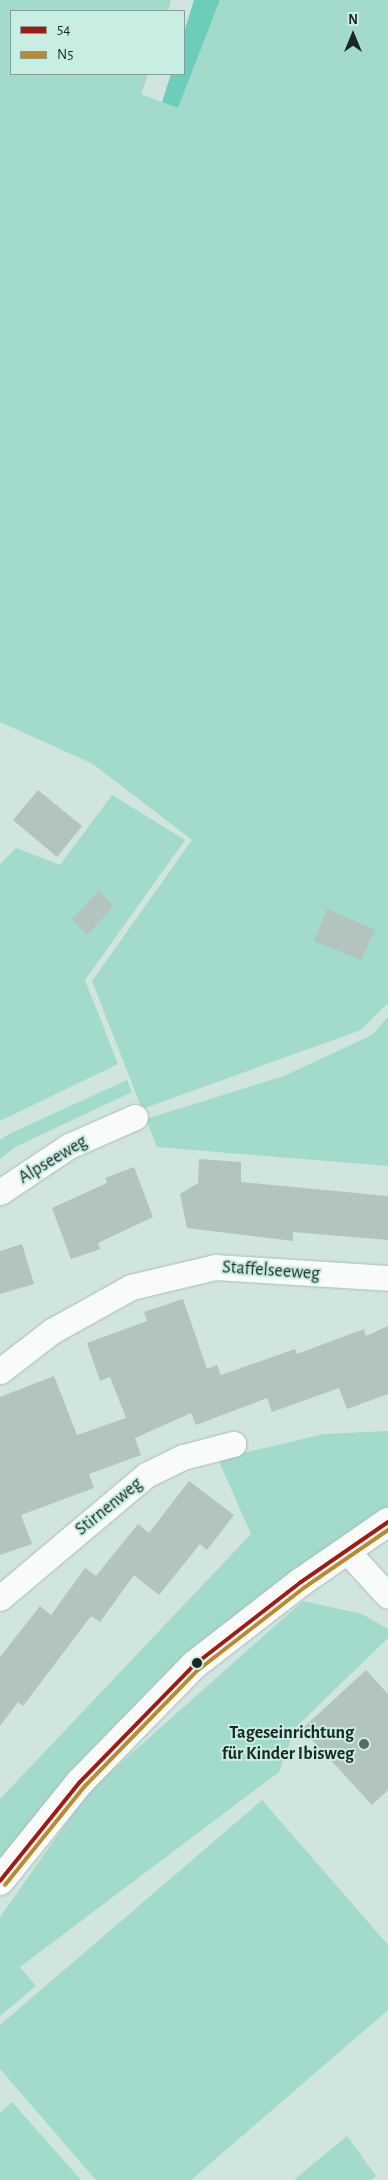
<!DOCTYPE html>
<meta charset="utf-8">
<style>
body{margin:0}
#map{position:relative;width:388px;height:2180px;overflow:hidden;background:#d0e5de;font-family:"Alegreya Sans",sans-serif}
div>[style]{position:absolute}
.green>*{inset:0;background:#a2dacb}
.forest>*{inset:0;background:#6ccdbb}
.building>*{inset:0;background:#b3c3bf}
.roads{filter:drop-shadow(0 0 1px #acbcb8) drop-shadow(0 0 1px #acbcb8)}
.street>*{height:25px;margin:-12.5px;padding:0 12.5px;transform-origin:12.5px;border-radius:12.5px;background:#f8fbfa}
.secondary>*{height:28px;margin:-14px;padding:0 14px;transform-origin:14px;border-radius:14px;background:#f8fbfa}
.bus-1>*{height:4px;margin:-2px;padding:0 2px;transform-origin:2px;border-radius:2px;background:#a6180e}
.bus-2>*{height:4px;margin:-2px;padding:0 2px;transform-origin:2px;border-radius:2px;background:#ba8b2c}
.dots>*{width:14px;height:14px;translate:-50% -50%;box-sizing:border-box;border:2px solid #c8ede2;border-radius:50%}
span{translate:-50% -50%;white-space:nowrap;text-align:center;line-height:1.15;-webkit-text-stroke:4px #c8ede2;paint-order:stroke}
.street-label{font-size:18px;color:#1a2824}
.poi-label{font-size:18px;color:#1a2824;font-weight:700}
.right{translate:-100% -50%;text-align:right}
.legend{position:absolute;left:10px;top:10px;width:175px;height:65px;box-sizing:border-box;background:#c8ede2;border:1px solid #829e96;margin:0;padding:6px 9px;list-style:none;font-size:15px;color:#1a2824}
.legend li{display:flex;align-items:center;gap:10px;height:25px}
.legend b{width:25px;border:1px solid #829e96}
.north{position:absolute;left:328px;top:10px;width:50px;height:50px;-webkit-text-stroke:4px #c8ede2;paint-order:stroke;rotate:0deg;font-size:14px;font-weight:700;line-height:20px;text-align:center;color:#1a2824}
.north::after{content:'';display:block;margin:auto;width:18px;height:22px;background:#1a2824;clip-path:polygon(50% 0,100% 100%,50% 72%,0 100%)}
</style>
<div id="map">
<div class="green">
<div style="clip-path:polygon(0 0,171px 0,168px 11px,11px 11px,11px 74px,148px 74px,141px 94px,178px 108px,220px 0,388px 0,388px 1003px,361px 1030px,142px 1109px,92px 981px,192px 840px,93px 764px,0 722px)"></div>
<div style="clip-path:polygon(112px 795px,185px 840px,85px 980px,118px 1064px,0 1121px,0 864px,16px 848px,60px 865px)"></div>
<div style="clip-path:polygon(388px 1017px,388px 1166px,157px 1147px,146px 1119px,284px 1076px,372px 1035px)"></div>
<div style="clip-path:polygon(127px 1080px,132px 1092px,15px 1147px,0 1159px,0 1140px,9px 1134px)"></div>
<div style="clip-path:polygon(388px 1431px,388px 1509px,363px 1523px,0 1863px,0 1799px,251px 1534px,218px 1459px,324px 1434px)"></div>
<div style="clip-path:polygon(303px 1601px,362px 1614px,388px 1629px,388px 1638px,295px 1728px,279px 1772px,20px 1967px,36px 1986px,0 2016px,0 1917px,88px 1792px)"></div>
<div style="clip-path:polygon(262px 1800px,388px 1945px,388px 2010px,191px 2180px,96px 2180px,0 2069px,0 2025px)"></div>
<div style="clip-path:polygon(12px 2102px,81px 2180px,0 2180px,0 2113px)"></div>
<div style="clip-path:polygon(347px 2136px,376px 2176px,371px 2180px,294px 2180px)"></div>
</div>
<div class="forest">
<div style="clip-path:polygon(194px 0,220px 0,178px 108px,162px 102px,171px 74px,184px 74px,184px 32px)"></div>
</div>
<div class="building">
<div style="clip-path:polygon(38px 790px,82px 826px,57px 857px,13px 820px)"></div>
<div style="clip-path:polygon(99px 891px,114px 906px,87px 935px,72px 919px)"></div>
<div style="clip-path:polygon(327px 909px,375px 930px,361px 960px,314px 941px)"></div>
<div style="clip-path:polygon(199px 1159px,241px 1162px,241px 1182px,388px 1196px,388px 1240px,293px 1232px,293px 1241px,187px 1228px,180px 1194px,198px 1183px)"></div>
<div style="clip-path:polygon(134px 1167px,153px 1217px,98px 1243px,100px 1249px,71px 1259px,52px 1208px,107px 1183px,105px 1178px)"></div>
<div style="clip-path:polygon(22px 1244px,34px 1284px,0 1294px,0 1251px)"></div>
<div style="clip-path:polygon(183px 1299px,207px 1369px,217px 1365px,221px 1375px,295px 1349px,297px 1354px,364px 1329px,366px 1336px,388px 1326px,388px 1394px,347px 1409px,339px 1388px,272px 1412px,267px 1398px,196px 1425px,191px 1413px,135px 1438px,141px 1455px,89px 1474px,94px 1488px,21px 1515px,32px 1544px,0 1555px,0 1397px,54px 1376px,77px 1435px,126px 1418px,110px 1377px,100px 1381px,87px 1343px,147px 1321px,144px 1312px)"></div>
<div style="clip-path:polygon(189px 1481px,234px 1515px,207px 1550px,200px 1544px,159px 1595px,134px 1575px,100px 1622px,91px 1616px,23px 1706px,18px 1702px,0 1726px,0 1657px,40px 1606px,51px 1615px,85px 1568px,96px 1576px,138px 1524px,149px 1533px)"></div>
<div style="clip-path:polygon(366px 1670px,388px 1694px,388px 1790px,372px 1805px,302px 1729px)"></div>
</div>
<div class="roads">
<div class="street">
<div style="left:0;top:1192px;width:83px;rotate:-33.7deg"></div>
<div style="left:69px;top:1146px;width:72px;rotate:-23.7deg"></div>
<div style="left:0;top:1371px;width:66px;rotate:-37.6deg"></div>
<div style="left:52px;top:1331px;width:90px;rotate:-29.1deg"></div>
<div style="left:131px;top:1287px;width:86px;rotate:-13.4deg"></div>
<div style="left:215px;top:1267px;width:173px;rotate:3.6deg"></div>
<div style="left:346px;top:1550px;width:62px;rotate:47.6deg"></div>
<div style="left:0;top:1598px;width:191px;rotate:-40.1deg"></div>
<div style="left:146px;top:1475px;width:41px;rotate:-25.9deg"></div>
<div style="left:183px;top:1457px;width:52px;rotate:-14.6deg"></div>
</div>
<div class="secondary">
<div style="left:0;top:1881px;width:127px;rotate:-51.1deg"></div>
<div style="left:80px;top:1782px;width:163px;rotate:-45.7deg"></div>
<div style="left:194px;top:1665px;width:135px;rotate:-37.8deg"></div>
<div style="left:301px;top:1582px;width:106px;rotate:-34.6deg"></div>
</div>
</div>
<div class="bus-1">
<div style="left:0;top:1881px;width:127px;rotate:-51.1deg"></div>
<div style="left:80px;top:1782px;width:163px;rotate:-45.7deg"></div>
<div style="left:194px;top:1665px;width:135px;rotate:-37.8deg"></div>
<div style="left:301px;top:1582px;width:106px;rotate:-34.6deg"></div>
</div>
<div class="bus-2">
<div style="left:5px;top:1885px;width:127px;rotate:-51.1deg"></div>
<div style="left:85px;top:1786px;width:162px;rotate:-45.8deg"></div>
<div style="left:198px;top:1670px;width:135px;rotate:-37.8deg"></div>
<div style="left:305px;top:1587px;width:101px;rotate:-34.5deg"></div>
</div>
<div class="dots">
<div style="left:197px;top:1663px;background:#1a2824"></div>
<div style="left:364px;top:1744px;background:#5a6a65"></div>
</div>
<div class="street-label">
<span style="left:53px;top:1160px;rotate:-31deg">Alpseeweg</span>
<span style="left:271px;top:1271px;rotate:4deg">Staffelseeweg</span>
<span style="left:109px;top:1507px;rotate:-39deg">Stirnenweg</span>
</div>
<div class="poi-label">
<span class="right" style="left:354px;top:1744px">Tageseinrichtung<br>für Kinder Ibisweg</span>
</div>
<ul class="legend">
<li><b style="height:6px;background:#a6180e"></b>54</li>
<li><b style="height:6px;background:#ba8b2c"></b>N5</li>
</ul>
<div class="north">N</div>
</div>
